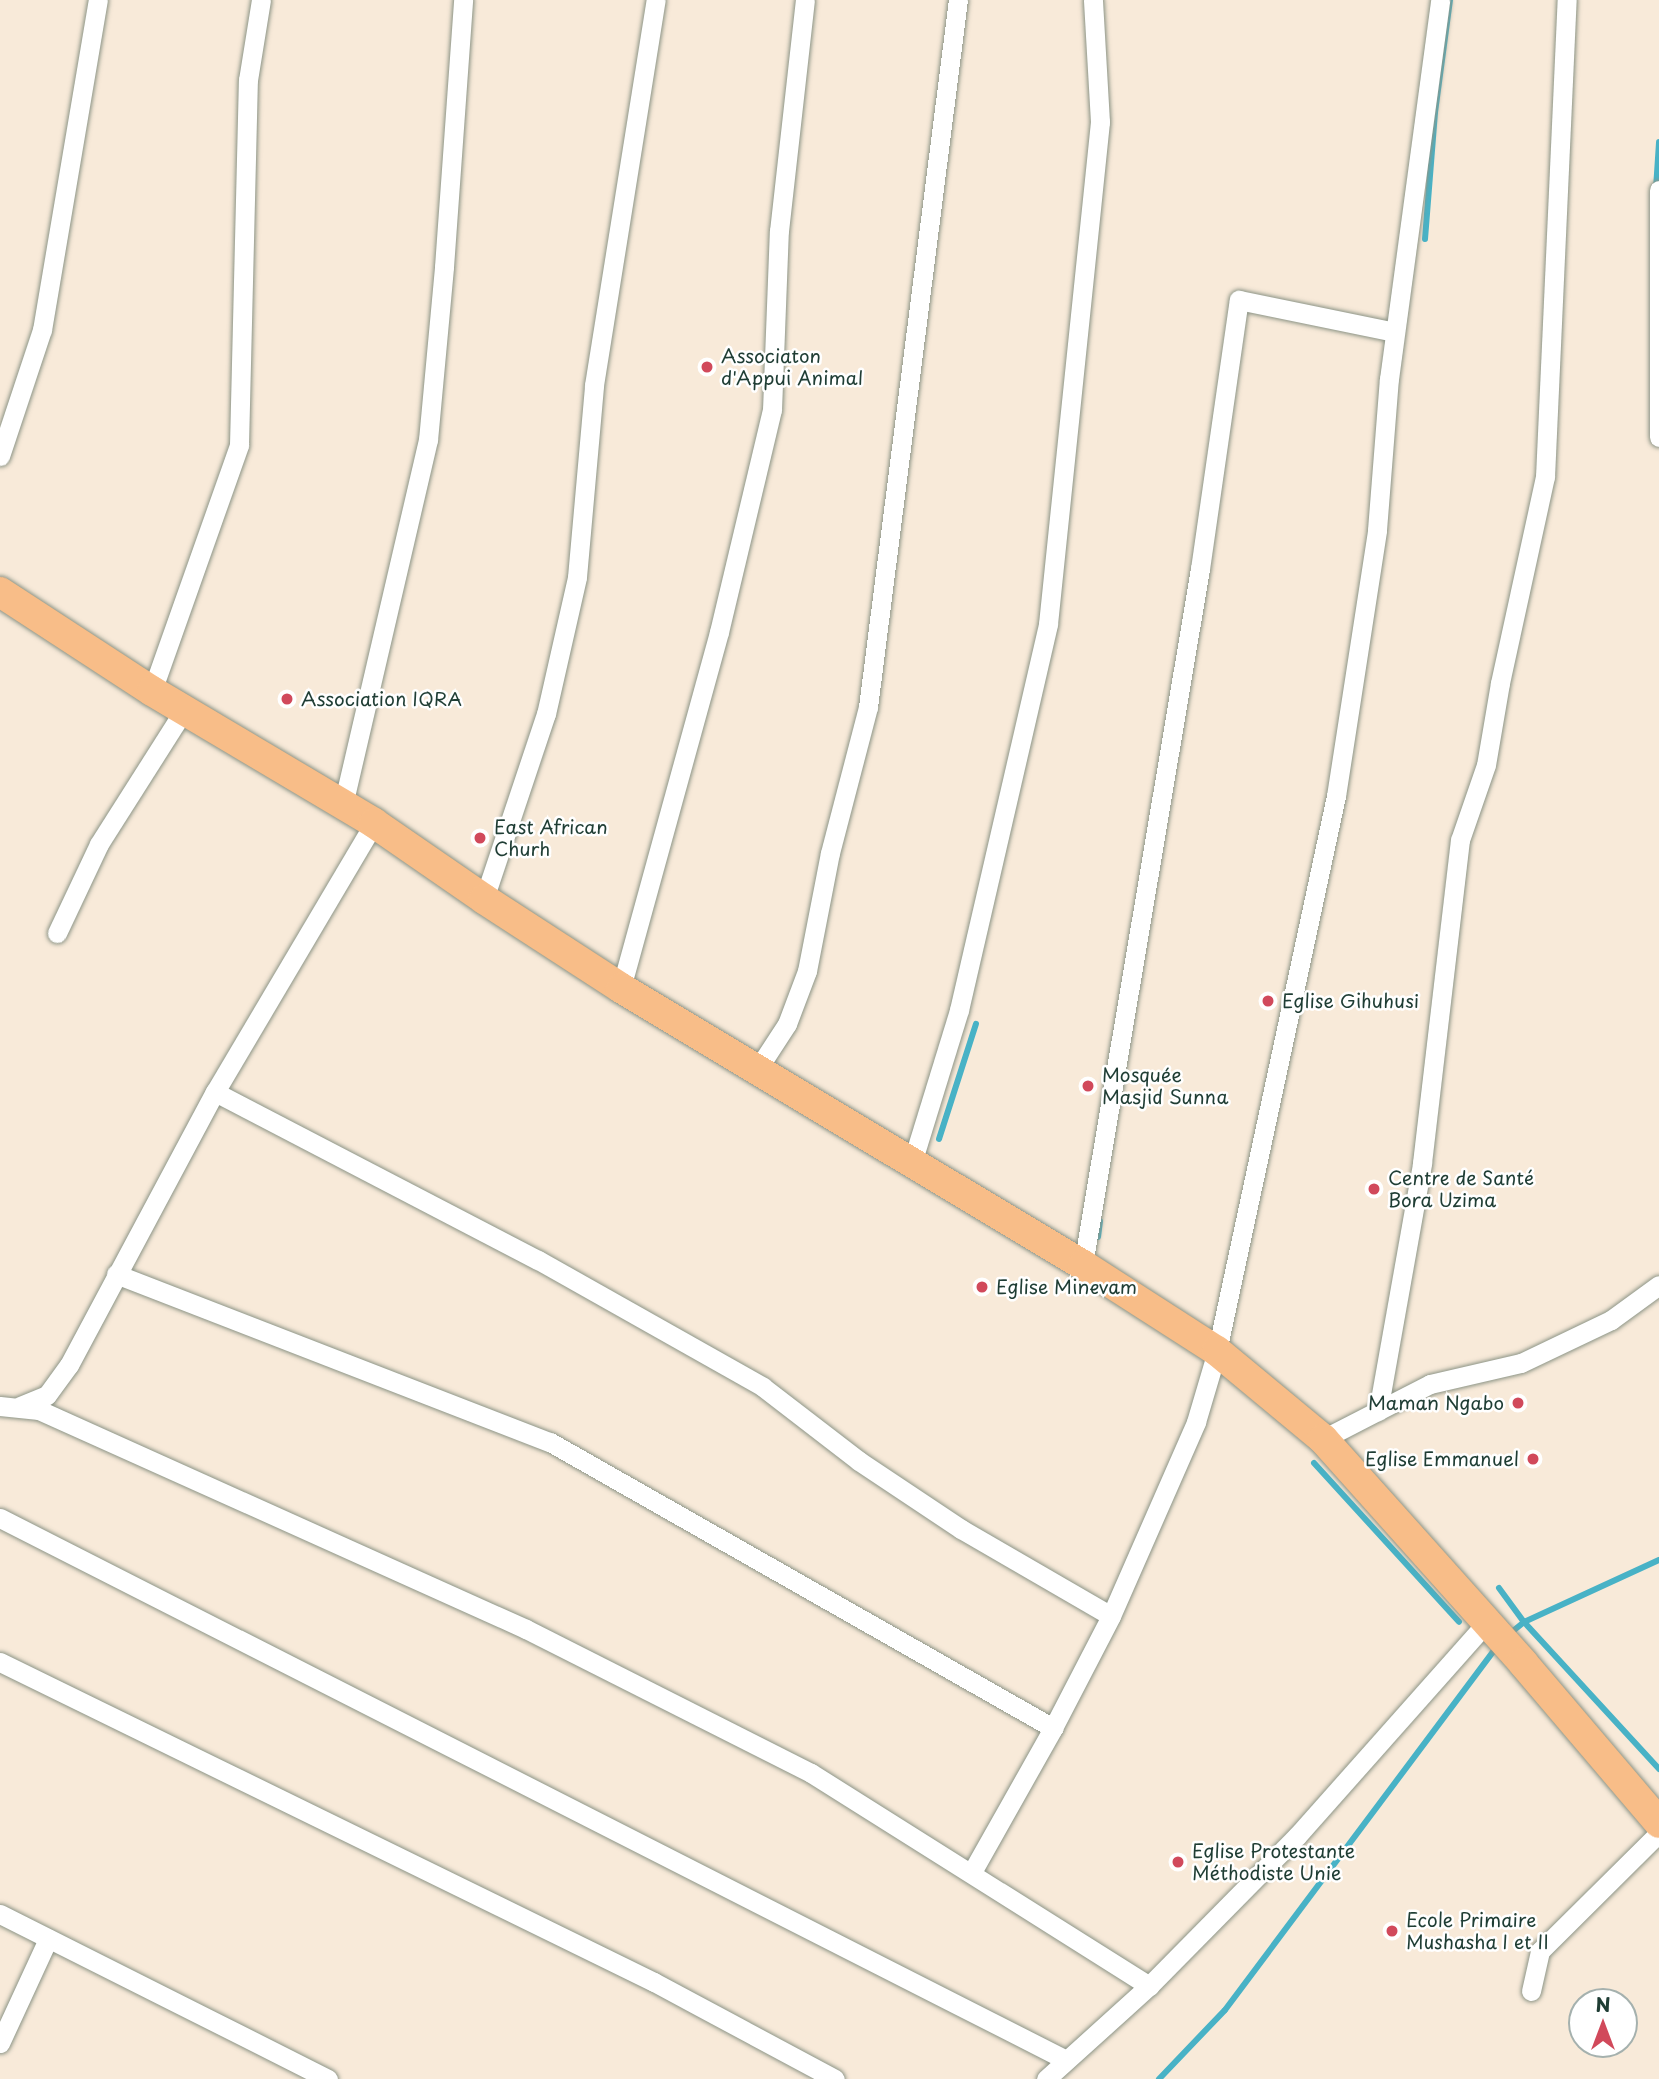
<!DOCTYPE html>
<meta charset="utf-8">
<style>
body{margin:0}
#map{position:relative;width:1659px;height:2079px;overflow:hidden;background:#f8ead9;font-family:"Playpen Sans",sans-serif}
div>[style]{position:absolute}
.stream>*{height:6px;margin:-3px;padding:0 3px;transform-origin:3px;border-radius:3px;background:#48b2c6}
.roads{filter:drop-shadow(0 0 2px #8c9486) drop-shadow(0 0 2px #8c9486)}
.minor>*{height:19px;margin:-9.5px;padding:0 9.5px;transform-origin:9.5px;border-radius:9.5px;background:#fff}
.primary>*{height:30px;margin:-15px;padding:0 15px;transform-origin:15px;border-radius:15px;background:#f8bd88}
.dots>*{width:19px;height:19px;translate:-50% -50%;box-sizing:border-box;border:4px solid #fff;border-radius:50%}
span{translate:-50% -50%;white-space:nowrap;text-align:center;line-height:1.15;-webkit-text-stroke:5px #fff;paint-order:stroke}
.poi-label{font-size:19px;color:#1f3d34}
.left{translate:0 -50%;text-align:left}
.right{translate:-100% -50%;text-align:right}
.north{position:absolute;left:1568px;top:1988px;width:70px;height:70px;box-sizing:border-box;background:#fff;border:2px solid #a5b1ae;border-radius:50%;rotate:0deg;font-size:19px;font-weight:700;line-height:28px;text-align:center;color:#1f3d34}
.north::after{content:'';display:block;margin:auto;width:24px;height:32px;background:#d1495b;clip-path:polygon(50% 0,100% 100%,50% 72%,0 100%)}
</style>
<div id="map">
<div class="stream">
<div style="left:1656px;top:189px;width:47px;rotate:-86.3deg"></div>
<div style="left:1425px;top:239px;width:127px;rotate:-85.5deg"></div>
<div style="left:1435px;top:112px;width:113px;rotate:-82.4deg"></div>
<div style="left:939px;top:1139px;width:121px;rotate:-72.2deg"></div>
<div style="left:1098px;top:1237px;width:16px;rotate:-83deg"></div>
<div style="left:1314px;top:1463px;width:215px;rotate:47.6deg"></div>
<div style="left:1499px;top:1588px;width:42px;rotate:53.7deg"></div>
<div style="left:1524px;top:1622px;width:200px;rotate:47.4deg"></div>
<div style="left:1508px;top:1635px;width:21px;rotate:-39deg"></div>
<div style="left:1524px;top:1622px;width:149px;rotate:-24.7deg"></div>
<div style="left:1159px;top:2079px;width:95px;rotate:-46.3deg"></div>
<div style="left:1225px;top:2010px;width:456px;rotate:-53.2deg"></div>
</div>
<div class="roads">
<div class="minor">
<div style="left:1659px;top:190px;width:247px;rotate:90deg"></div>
<div style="left:0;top:456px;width:133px;rotate:-71.6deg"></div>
<div style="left:42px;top:330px;width:335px;rotate:-80.4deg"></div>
<div style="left:152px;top:691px;width:261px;rotate:-70.5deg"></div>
<div style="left:239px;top:445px;width:365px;rotate:-88.6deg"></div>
<div style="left:248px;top:80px;width:81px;rotate:-80.8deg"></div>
<div style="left:343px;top:805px;width:375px;rotate:-76.9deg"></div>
<div style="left:428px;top:440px;width:174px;rotate:-84.7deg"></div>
<div style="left:444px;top:267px;width:268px;rotate:-85.9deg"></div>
<div style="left:484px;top:899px;width:195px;rotate:-71.5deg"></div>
<div style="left:546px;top:714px;width:140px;rotate:-77.2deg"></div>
<div style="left:577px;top:577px;width:193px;rotate:-84.9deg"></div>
<div style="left:594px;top:385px;width:390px;rotate:-80.9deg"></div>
<div style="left:57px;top:933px;width:98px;rotate:-64.7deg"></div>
<div style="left:99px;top:844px;width:159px;rotate:-57.6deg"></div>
<div style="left:621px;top:988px;width:369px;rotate:-74.6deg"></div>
<div style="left:719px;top:632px;width:228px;rotate:-76.6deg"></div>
<div style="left:772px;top:410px;width:179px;rotate:-87.8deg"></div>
<div style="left:779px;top:231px;width:232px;rotate:-83.6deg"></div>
<div style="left:757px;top:1070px;width:55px;rotate:-56.9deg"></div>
<div style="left:787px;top:1024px;width:57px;rotate:-69.3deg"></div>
<div style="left:807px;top:971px;width:120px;rotate:-79deg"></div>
<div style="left:830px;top:853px;width:151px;rotate:-75.4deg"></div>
<div style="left:868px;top:707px;width:713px;rotate:-82.75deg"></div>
<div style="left:215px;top:1092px;width:364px;rotate:27.5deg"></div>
<div style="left:538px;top:1260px;width:258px;rotate:29.4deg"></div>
<div style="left:763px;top:1387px;width:121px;rotate:37.6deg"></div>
<div style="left:859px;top:1461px;width:123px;rotate:33.7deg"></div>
<div style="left:961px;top:1529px;width:173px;rotate:30.1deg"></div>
<div style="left:912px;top:1163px;width:160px;rotate:-72.9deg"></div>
<div style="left:959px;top:1010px;width:396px;rotate:-77deg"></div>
<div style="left:1048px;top:624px;width:505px;rotate:-84.09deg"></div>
<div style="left:1100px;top:122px;width:122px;rotate:-93.3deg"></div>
<div style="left:1083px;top:1265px;width:706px;rotate:-80.46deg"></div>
<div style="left:1200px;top:569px;width:272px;rotate:-81.8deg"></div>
<div style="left:1239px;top:300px;width:159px;rotate:11.6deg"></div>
<div style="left:116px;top:1274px;width:465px;rotate:21.2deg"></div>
<div style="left:550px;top:1442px;width:579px;rotate:29.62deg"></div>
<div style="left:0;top:1406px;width:39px;rotate:6deg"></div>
<div style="left:39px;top:1410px;width:534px;rotate:24.21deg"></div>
<div style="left:526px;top:1629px;width:319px;rotate:26.8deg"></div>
<div style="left:811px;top:1773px;width:400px;rotate:32.2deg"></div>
<div style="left:20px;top:1406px;width:29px;rotate:-22deg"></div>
<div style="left:47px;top:1395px;width:37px;rotate:-54deg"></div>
<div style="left:69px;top:1365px;width:310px;rotate:-61.9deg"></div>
<div style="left:215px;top:1092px;width:312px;rotate:-59.4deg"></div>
<div style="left:1378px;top:1411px;width:252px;rotate:-79.9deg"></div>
<div style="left:1422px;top:1163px;width:325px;rotate:-83.3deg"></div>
<div style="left:1460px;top:840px;width:79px;rotate:-70.9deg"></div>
<div style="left:1486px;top:765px;width:83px;rotate:-80.3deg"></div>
<div style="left:1500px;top:683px;width:211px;rotate:-77.7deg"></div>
<div style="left:1545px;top:477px;width:478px;rotate:-87.4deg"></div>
<div style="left:1323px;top:1439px;width:120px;rotate:-27.2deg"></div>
<div style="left:1430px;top:1384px;width:93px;rotate:-13deg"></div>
<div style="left:1521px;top:1363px;width:100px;rotate:-25.5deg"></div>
<div style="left:1611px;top:1320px;width:59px;rotate:-36.1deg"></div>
<div style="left:0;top:1518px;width:1196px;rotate:26.95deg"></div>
<div style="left:0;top:1662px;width:728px;rotate:26.07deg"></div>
<div style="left:654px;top:1982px;width:205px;rotate:28.2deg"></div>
<div style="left:972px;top:1872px;width:165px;rotate:-60.6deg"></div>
<div style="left:1053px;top:1728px;width:126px;rotate:-62.6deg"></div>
<div style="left:1111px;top:1616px;width:212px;rotate:-66.3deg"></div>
<div style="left:1196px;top:1422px;width:74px;rotate:-73.5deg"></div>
<div style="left:1217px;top:1351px;width:568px;rotate:-77.9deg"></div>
<div style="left:1336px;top:796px;width:269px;rotate:-81.2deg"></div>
<div style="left:1377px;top:530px;width:151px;rotate:-85.5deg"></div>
<div style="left:1389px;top:379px;width:382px;rotate:-82.3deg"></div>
<div style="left:0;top:1914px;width:367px;rotate:26.7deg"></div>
<div style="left:1531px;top:1991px;width:41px;rotate:-77.3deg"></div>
<div style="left:1540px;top:1951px;width:168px;rotate:-44.8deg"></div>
<div style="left:0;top:2043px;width:115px;rotate:-65.2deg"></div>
<div style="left:1046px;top:2079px;width:139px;rotate:-42.1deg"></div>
<div style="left:1149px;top:1986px;width:211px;rotate:-45.4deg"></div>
<div style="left:1297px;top:1836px;width:285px;rotate:-48.4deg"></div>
</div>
<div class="primary">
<div style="left:0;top:592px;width:181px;rotate:33.1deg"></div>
<div style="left:152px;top:691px;width:258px;rotate:30.7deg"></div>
<div style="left:374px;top:823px;width:134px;rotate:34.6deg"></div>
<div style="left:484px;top:899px;width:163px;rotate:33deg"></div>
<div style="left:621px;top:988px;width:539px;rotate:30.95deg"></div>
<div style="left:1083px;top:1265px;width:159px;rotate:32.7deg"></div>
<div style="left:1217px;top:1351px;width:138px;rotate:39.7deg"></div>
<div style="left:1323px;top:1439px;width:300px;rotate:48.2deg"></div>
<div style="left:1523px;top:1663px;width:210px;rotate:49.6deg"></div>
</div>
</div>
<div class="dots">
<div style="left:707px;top:367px;background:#d1495b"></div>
<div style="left:287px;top:699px;background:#d1495b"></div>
<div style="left:480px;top:838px;background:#d1495b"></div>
<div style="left:1268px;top:1001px;background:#d1495b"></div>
<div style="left:1088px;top:1086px;background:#d1495b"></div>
<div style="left:1374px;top:1189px;background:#d1495b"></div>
<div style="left:982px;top:1287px;background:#d1495b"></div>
<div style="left:1518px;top:1403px;background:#d1495b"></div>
<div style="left:1533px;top:1459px;background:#d1495b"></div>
<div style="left:1178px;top:1862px;background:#d1495b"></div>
<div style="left:1392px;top:1931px;background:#d1495b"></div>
</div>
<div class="poi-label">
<span class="left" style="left:721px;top:367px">Associaton<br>d'Appui Animal</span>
<span class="left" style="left:301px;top:699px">Association IQRA</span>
<span class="left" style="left:494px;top:838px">East African<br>Churh</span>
<span class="left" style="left:1282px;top:1001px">Eglise Gihuhusi</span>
<span class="left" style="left:1102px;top:1086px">Mosquée<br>Masjid Sunna</span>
<span class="left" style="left:1388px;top:1189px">Centre de Santé<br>Bora Uzima</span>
<span class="left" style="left:996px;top:1287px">Eglise Minevam</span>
<span class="right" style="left:1504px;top:1403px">Maman Ngabo</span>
<span class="right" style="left:1519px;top:1459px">Eglise Emmanuel</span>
<span class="left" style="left:1192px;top:1862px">Eglise Protestante<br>Méthodiste Unie</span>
<span class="left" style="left:1406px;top:1931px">Ecole Primaire<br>Mushasha I et II</span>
</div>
<div class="north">N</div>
</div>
